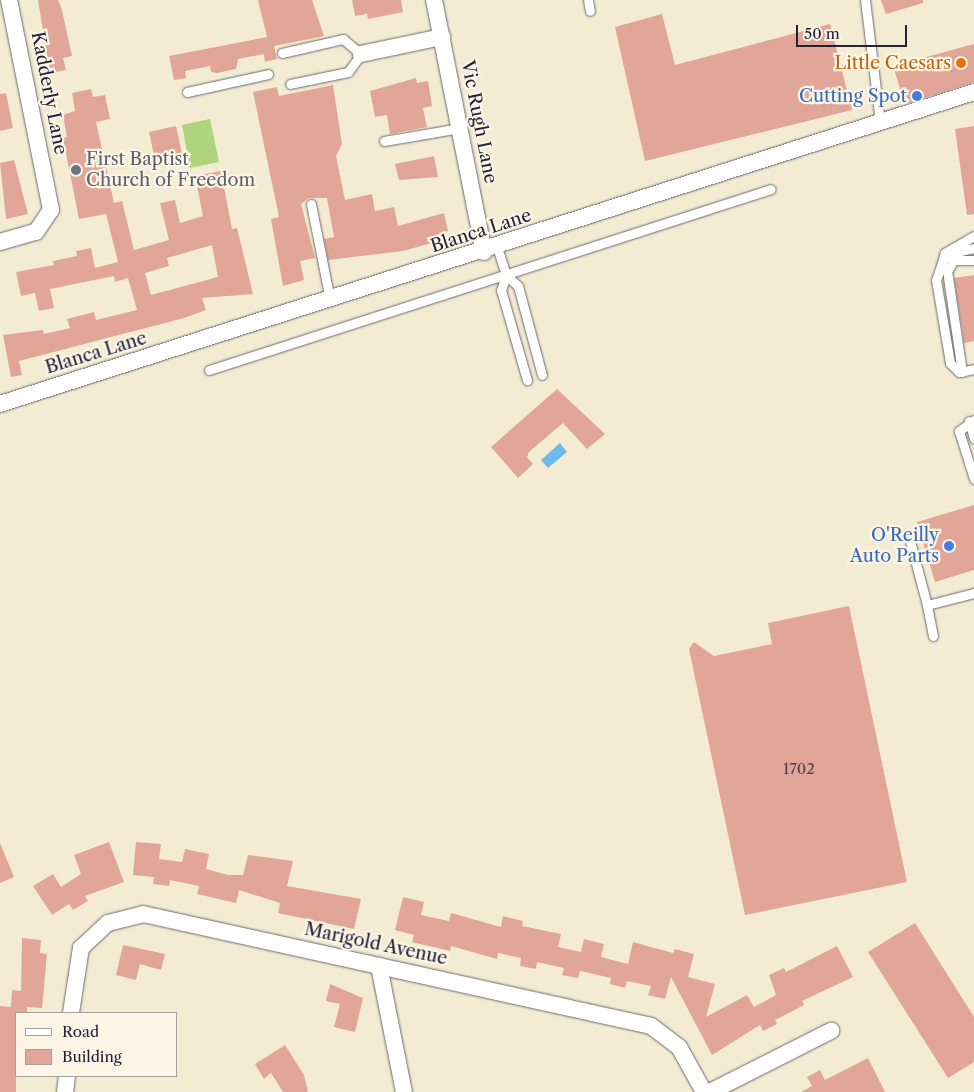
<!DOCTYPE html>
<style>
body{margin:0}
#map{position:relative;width:974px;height:1092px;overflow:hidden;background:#f3ecd2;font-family:"Libre Caslon Text",serif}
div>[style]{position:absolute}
.green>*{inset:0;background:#afd47e}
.water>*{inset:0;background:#6fbae8}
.building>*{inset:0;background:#e1a698}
.roads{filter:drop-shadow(0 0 1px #6b6970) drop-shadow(0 0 1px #6b6970)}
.service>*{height:9px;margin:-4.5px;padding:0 4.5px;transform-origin:4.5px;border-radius:4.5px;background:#fff}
.minor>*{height:16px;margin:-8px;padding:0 8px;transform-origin:8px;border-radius:8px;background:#fff}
.dots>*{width:14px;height:14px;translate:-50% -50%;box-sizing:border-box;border:2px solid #fcf5e5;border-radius:50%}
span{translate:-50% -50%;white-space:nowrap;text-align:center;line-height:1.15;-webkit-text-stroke:4.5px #fcf5e5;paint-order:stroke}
.number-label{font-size:15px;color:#524352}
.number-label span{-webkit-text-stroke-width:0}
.food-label{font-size:18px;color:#c56008}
.right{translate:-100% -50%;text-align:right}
.street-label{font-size:18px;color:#22223b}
.shop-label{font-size:18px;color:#366cbe}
.worship-label{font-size:18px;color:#5b616d}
.left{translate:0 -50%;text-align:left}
.legend{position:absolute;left:15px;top:1012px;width:162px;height:65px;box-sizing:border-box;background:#fcf5e5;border:1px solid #a5a1a1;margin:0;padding:6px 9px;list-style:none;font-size:15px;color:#22223b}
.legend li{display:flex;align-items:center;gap:10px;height:25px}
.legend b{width:25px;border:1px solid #a5a1a1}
.scale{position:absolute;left:796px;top:25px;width:111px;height:22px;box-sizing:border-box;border:2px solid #22223b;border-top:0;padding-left:6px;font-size:15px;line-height:18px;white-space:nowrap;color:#22223b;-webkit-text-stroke:4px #fcf5e5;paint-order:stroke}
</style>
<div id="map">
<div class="green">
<div style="clip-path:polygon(210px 119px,219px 162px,190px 168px,182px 125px)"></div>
</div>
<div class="water">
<div style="clip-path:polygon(560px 443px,567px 452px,548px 468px,541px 460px)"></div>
</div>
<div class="building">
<div style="clip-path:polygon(38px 0,58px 0,62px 10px,72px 56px,63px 58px,66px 70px,50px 73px)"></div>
<div style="clip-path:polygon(258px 0,312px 0,324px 36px,274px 46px,277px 59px,265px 62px,264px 54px,238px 59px,236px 69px,217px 73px,211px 72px,210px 66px,185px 71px,186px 78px,174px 80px,169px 56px,267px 37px)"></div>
<div style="clip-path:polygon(352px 0,401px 0,403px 12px,368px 19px,367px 14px,355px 16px)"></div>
<div style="clip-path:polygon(881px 0,923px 0,923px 3px,886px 14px)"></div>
<div style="clip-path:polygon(662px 14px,675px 65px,830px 24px,852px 110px,645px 161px,615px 27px)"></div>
<div style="clip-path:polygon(974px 44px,974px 82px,905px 104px,893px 66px)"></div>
<div style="clip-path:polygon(416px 78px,417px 83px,428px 81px,432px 106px,423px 108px,427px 127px,390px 134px,387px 115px,375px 117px,370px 91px)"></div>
<div style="clip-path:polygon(333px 85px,342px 144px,336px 156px,345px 200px,372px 194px,375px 211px,394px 207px,398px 226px,444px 213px,448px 231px,440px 233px,442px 240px,403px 251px,328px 260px,324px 239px,334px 237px,327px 198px,309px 198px,301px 204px,315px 258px,300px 261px,304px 280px,283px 286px,271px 219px,279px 217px,253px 92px,277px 87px,279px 96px)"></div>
<div style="clip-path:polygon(evenodd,91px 89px,93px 97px,105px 95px,110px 119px,96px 122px,114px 203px,122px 201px,134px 250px,169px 240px,160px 203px,175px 200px,180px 223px,203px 216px,195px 176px,221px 171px,232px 229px,237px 228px,253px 294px,202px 298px,206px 310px,184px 318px,19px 361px,22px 375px,11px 377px,3px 335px,43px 330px,44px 334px,70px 328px,67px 319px,94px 312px,96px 320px,137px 310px,128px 278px,115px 282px,114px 276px,50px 289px,54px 308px,39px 311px,35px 293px,21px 296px,16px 272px,54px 265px,53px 261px,77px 256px,76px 251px,91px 248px,95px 268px,118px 262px,106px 214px,79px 219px,63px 138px,67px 137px,63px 115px,75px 111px,72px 93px,91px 89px,212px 245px,218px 277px,151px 295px,145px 273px,169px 266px,167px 258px,212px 245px)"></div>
<div style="clip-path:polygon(6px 93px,13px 128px,0 131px,0 94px)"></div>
<div style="clip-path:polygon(176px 126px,182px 154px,155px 160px,149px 132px)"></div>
<div style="clip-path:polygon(974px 126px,974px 214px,967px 215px,955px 129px)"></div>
<div style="clip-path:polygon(434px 156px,438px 177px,399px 180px,395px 164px)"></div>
<div style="clip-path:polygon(14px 160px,28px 214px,6px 219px,0 163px)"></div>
<div style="clip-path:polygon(974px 275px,974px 341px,964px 343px,954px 278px)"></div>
<div style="clip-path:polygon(557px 389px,605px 434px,587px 449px,563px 423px,529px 452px,527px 457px,533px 464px,518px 478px,491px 447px)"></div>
<div style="clip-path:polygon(974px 505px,974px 570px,935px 582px,917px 522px)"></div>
<div style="clip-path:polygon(849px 606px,907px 882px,745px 915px,689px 649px,694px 642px,714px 656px,772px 644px,768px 623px)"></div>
<div style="clip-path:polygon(109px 842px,124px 882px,85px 896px,88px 901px,73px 910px,69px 904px,52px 915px,33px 886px,53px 874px,61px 887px,81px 874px,74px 855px)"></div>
<div style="clip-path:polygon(136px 842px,161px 844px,159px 859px,182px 862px,185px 849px,209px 854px,206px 869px,228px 875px,243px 875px,248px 855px,293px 861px,287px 886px,361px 899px,354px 929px,278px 913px,280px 903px,239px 890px,236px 903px,197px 894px,199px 886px,170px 880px,169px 886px,153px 884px,154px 877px,133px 875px)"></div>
<div style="clip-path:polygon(0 843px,14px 877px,0 883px)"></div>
<div style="clip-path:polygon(403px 897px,424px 902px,421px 915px,449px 921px,451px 913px,501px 927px,503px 916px,523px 921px,522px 926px,561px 934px,558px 947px,581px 952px,584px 939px,604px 944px,601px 957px,628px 964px,633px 942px,673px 953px,675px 949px,694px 954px,688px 977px,715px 984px,706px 1017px,747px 995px,754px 1007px,776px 995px,769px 975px,784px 968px,786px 972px,837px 946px,853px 977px,802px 1001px,804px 1005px,775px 1020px,777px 1024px,763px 1031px,760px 1025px,712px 1055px,671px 977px,665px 999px,648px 995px,651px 986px,627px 981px,625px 988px,610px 984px,611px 978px,580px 971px,578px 978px,562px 975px,564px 968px,537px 962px,536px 969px,520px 966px,521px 958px,498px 953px,497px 959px,451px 946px,450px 951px,412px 942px,414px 935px,395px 930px)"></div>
<div style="clip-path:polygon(915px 923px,974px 1017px,974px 1062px,948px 1078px,868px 952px)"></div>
<div style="clip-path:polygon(22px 938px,41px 940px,40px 953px,47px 954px,42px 1008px,27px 1007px,27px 1013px,16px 1013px,16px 1092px,0 1092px,0 1006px,11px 1007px,12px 990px,21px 991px)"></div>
<div style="clip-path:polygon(123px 945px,165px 954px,161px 970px,140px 964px,136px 980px,116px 975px)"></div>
<div style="clip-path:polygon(330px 984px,363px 998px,355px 1032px,334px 1027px,340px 1004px,326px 1001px)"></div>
<div style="clip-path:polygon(285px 1045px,304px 1075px,308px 1092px,283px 1092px,271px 1073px,264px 1079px,255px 1064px)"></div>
<div style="clip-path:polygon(868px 1058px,885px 1092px,801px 1092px,812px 1086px,807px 1077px,820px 1070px,825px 1080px)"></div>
</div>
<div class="roads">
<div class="service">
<div style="left:588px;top:0;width:11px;rotate:80deg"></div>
<div style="left:865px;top:0;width:124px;rotate:83deg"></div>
<div style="left:282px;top:53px;width:63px;rotate:-12.9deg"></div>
<div style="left:343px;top:39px;width:23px;rotate:40deg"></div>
<div style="left:361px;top:54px;width:22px;rotate:126deg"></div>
<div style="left:348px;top:72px;width:59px;rotate:168.3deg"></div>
<div style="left:187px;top:92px;width:83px;rotate:-12.5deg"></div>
<div style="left:384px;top:141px;width:77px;rotate:-9.7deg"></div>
<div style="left:311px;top:204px;width:98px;rotate:78.8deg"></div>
<div style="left:974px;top:236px;width:34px;rotate:150deg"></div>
<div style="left:945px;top:253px;width:28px;rotate:108deg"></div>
<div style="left:936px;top:280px;width:84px;rotate:80.4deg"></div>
<div style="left:950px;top:363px;width:13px;rotate:45deg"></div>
<div style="left:959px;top:372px;width:15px;rotate:-11deg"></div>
<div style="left:497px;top:247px;width:29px;rotate:72deg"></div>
<div style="left:506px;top:275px;width:16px;rotate:43deg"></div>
<div style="left:518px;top:286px;width:92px;rotate:74.9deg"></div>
<div style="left:951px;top:260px;width:13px;rotate:-45deg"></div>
<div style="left:960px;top:251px;width:14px;rotate:-12deg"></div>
<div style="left:506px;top:275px;width:16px;rotate:108deg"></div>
<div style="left:501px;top:290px;width:94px;rotate:73.9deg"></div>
<div style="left:209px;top:370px;width:590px;rotate:-17.85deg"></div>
<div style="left:962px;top:372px;width:102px;rotate:-98.4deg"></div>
<div style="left:947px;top:271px;width:13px;rotate:-58deg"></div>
<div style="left:954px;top:260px;width:20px"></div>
<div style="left:974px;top:420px;width:19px;rotate:144deg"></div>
<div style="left:959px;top:431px;width:50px;rotate:72.6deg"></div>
<div style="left:969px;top:421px;width:18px;rotate:74deg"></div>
<div style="left:909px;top:537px;width:70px;rotate:75.2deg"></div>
<div style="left:933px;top:636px;width:32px;rotate:-101deg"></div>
<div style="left:927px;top:605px;width:49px;rotate:-14.3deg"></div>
</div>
<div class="minor">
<div style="left:434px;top:0;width:257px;rotate:78.8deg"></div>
<div style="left:361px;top:54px;width:83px;rotate:-11.9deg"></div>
<div style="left:0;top:242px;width:37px;rotate:-16deg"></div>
<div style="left:36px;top:232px;width:27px;rotate:-56deg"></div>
<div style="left:51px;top:210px;width:214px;rotate:-101.3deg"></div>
<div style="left:0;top:404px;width:1023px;rotate:-17.76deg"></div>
<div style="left:379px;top:966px;width:128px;rotate:78.8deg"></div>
<div style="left:71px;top:1013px;width:66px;rotate:-81.3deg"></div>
<div style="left:81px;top:948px;width:37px;rotate:-43deg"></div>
<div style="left:108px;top:923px;width:36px;rotate:-14deg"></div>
<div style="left:143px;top:914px;width:520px;rotate:12.43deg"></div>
<div style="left:651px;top:1026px;width:35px;rotate:37deg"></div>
<div style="left:679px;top:1047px;width:51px;rotate:60.9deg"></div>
<div style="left:65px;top:1092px;width:16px;rotate:-83deg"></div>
<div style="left:710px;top:1092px;width:136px;rotate:-26.8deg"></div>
</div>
</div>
<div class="dots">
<div style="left:961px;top:63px;background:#e8710a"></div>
<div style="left:917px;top:96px;background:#3f7fe0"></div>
<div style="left:76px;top:170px;background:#6b7280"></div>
<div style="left:949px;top:546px;background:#3f7fe0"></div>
</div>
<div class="number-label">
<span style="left:799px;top:769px">1702</span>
</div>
<div class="food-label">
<span class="right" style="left:951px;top:63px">Little Caesars</span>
</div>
<div class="street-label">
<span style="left:49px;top:93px;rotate:79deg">Kadderly Lane</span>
<span style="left:479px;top:122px;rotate:79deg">Vic Rugh Lane</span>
<span style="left:481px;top:231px;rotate:-18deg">Blanca Lane</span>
<span style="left:96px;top:353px;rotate:-17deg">Blanca Lane</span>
<span style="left:376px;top:944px;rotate:12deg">Marigold Avenue</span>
</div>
<div class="shop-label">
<span class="right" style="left:907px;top:96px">Cutting Spot</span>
<span class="right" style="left:939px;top:546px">O'Reilly<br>Auto Parts</span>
</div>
<div class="worship-label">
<span class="left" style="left:86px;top:170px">First Baptist<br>Church of Freedom</span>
</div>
<ul class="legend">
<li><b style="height:6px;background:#fff"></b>Road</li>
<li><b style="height:14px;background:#e1a698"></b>Building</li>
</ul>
<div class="scale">50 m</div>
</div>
